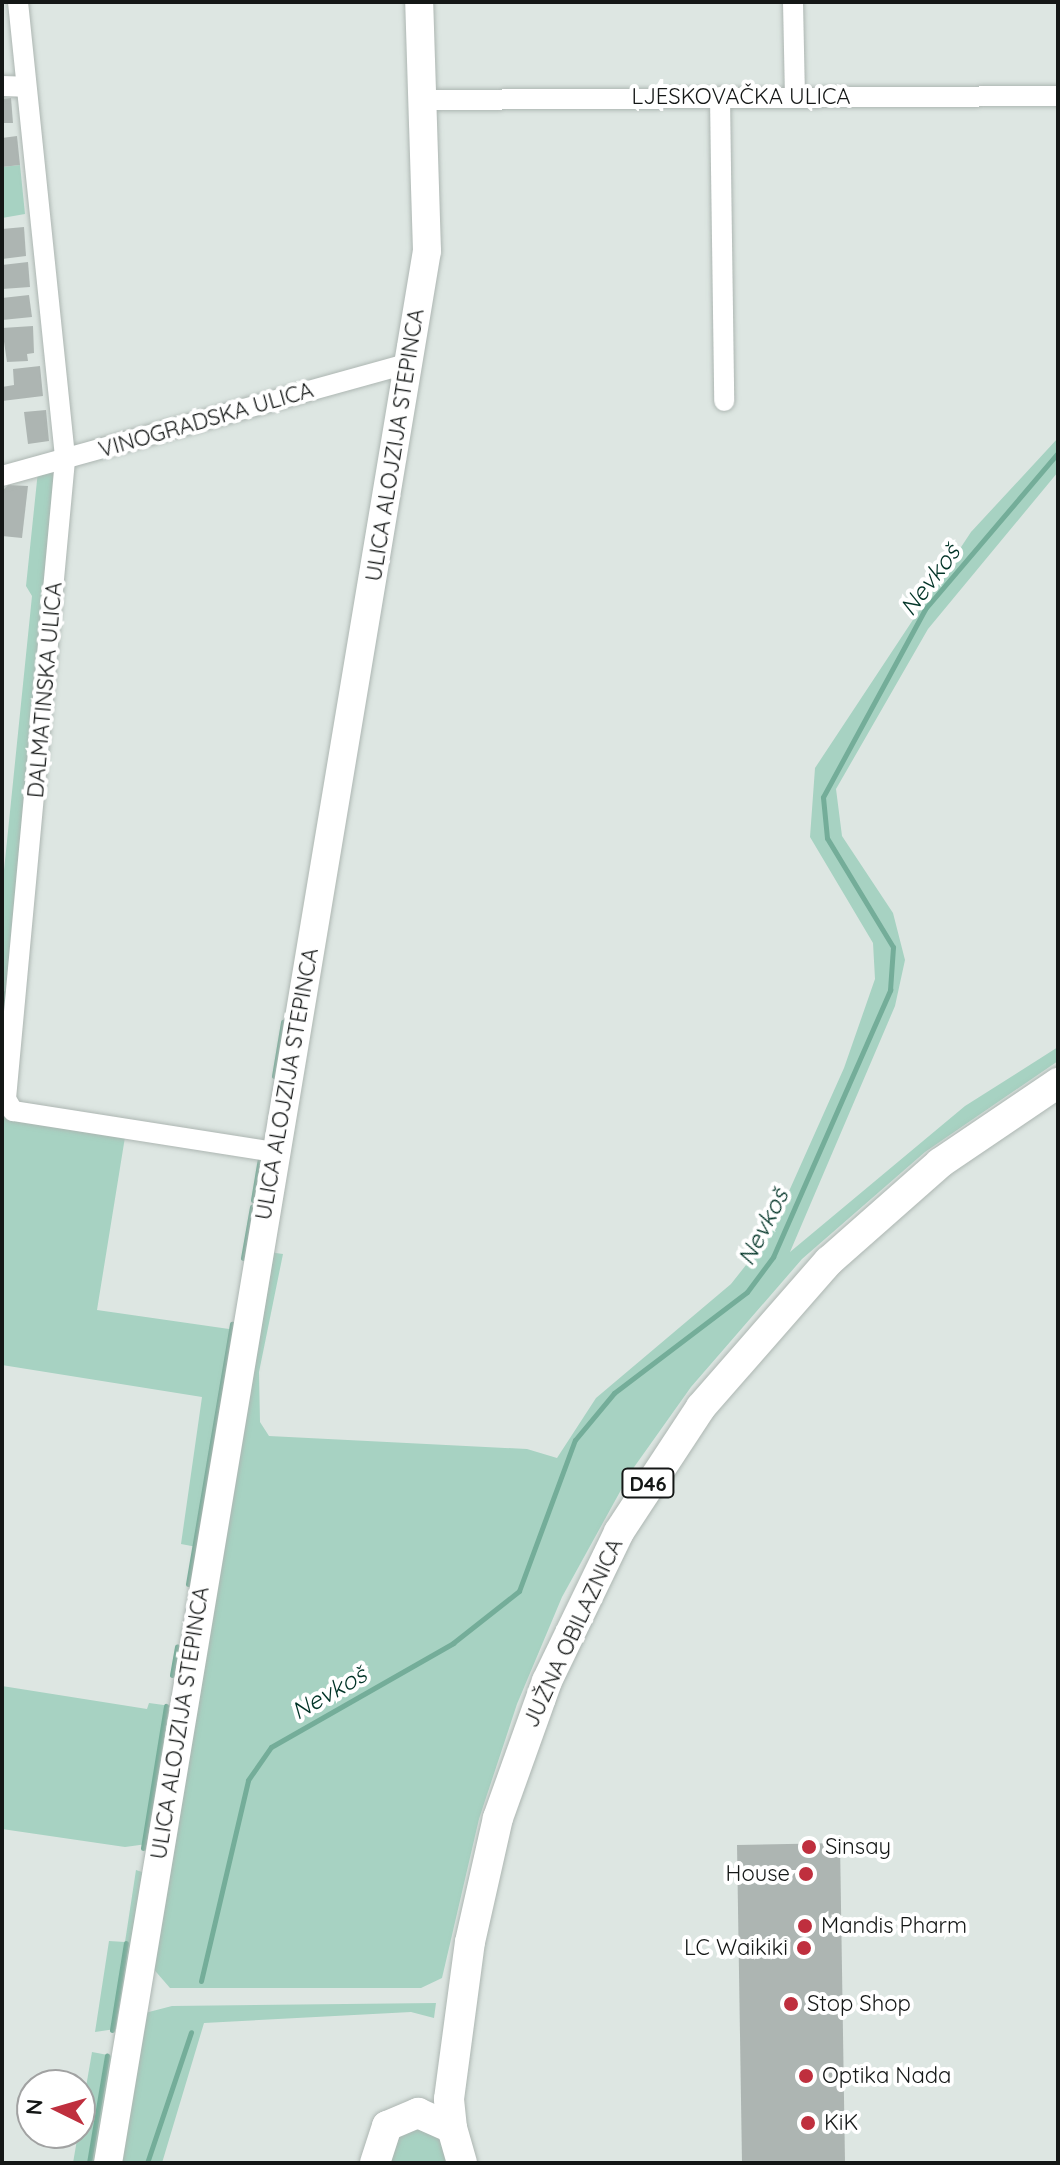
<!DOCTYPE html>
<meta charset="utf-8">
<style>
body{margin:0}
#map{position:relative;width:1060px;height:2165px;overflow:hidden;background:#dde6e2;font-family:Quicksand,sans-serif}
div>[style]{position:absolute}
.green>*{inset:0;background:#a7d2c2}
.stream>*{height:5px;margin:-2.5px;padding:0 2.5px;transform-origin:2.5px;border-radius:2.5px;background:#74ad99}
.building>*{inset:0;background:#adb5b2}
.roads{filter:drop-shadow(0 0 2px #adb6b2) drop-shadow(0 0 2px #adb6b2)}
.minor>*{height:20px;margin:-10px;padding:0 10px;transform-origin:10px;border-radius:10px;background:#fff}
.secondary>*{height:28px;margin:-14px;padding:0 14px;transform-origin:14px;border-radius:14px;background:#fff}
.primary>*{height:30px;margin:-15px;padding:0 15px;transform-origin:15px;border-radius:15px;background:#fff}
.dots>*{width:22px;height:22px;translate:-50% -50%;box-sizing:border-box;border:4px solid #fff;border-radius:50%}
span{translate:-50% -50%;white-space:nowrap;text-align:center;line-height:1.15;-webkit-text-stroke:8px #fff;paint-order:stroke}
.shield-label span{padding:2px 6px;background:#fff;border:2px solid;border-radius:6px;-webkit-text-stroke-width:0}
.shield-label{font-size:20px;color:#141716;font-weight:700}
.street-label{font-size:22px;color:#141716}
.poi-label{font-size:22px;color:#141716}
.left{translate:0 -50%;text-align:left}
.right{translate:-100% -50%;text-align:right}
.water-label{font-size:24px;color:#003326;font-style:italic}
.frame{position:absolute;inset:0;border:4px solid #141716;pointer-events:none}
.north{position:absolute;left:16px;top:2069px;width:80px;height:80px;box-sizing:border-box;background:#fff;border:2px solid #a1a2a2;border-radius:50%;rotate:275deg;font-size:22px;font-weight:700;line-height:32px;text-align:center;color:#141716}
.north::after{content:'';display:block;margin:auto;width:28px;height:36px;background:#bf2f3e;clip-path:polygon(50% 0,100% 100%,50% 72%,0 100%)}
</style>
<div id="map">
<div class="green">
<div style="clip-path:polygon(20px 165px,25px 214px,2px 218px,2px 167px)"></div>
<div style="clip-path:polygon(1058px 438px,1058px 472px,928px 629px,836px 789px,842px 836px,893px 913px,905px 960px,895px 1006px,790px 1252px,965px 1106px,1058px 1047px,1058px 1061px,925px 1152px,802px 1259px,691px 1387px,632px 1470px,562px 1597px,517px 1704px,479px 1819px,442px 1978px,421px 1988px,170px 1988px,151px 1966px,268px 1252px,283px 1254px,259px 1372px,260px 1422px,269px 1436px,527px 1449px,557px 1458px,596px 1398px,731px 1284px,769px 1236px,844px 1068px,875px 979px,873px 943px,810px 837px,815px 768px,971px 532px)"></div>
<div style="clip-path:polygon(57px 468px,2px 1104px,2px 890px,32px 596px,26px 586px,38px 471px)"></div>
<div style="clip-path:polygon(2px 1116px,125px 1137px,97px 1310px,236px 1330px,202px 1548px,181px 1544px,202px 1397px,2px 1365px)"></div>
<div style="clip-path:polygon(2px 1686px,147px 1709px,149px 1703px,171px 1706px,147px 1844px,125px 1847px,2px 1829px)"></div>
<div style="clip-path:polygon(136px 1870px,145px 1873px,122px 2028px,95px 2032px,109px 1941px,125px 1942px)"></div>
<div style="clip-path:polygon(436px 2003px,434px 2018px,411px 2012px,204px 2023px,162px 2163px,118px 2163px,145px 2013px,172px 2006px)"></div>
<div style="clip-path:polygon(92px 2052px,113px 2056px,99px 2163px,73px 2163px)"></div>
<div style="clip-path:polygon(417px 2128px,442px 2140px,447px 2163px,390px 2163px,400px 2135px)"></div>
</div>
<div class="stream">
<div style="left:2px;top:1030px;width:38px;rotate:-84deg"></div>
<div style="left:274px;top:1076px;width:55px;rotate:-80.5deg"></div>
<div style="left:253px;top:1200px;width:43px;rotate:-80.5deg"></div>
<div style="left:243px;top:1258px;width:52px;rotate:-80deg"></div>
<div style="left:188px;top:1584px;width:264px;rotate:-80.4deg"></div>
<div style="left:172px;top:1675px;width:29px;rotate:-80deg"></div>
<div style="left:143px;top:1848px;width:144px;rotate:-80.8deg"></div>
<div style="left:201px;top:1981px;width:206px;rotate:-76.8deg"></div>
<div style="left:248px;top:1780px;width:40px;rotate:-55.1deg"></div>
<div style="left:271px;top:1747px;width:210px;rotate:-29.7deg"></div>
<div style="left:453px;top:1643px;width:84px;rotate:-38.2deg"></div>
<div style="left:519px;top:1591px;width:161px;rotate:-69.7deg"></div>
<div style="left:575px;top:1440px;width:61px;rotate:-50.3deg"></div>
<div style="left:614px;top:1393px;width:167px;rotate:-37.2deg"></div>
<div style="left:747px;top:1292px;width:44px;rotate:-53.4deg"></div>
<div style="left:773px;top:1257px;width:292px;rotate:-66.3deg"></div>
<div style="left:890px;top:990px;width:43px;rotate:-86deg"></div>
<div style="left:893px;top:947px;width:127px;rotate:-121.2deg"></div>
<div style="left:827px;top:838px;width:41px;rotate:-95.6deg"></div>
<div style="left:823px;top:797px;width:214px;rotate:-61.5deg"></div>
<div style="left:925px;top:609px;width:205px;rotate:-49.6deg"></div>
<div style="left:112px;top:2030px;width:88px;rotate:-80.9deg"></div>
<div style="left:89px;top:2163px;width:109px;rotate:-80.5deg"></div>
<div style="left:147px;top:2163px;width:138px;rotate:-71.4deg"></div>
</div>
<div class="building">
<div style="clip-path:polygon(11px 98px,13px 123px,2px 123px,2px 99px)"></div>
<div style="clip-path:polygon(17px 136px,20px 165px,2px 167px,2px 138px)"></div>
<div style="clip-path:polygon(24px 227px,26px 256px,2px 259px,2px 229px)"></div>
<div style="clip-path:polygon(28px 262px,30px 287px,2px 289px,2px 265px)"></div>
<div style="clip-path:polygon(29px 295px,32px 317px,2px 320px,2px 298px)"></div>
<div style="clip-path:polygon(33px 326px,34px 353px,27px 354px,28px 361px,7px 362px,2px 328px)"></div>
<div style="clip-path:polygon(40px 366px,43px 396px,2px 401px,2px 387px,14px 385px,13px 369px)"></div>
<div style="clip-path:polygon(46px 410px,49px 441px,28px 444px,24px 412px)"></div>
<div style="clip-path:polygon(8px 485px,28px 486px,22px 538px,2px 536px,2px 491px)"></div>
<div style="clip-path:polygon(840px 1843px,845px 2163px,742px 2163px,737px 1845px)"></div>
</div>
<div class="roads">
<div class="minor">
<div style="left:18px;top:2px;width:460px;rotate:84.1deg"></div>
<div style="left:65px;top:460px;width:642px;rotate:95.28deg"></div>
<div style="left:6px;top:1099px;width:14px;rotate:60deg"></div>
<div style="left:13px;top:1111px;width:265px;rotate:8.9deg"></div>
<div style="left:793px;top:2px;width:94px;rotate:88.8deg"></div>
<div style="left:2px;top:86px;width:23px;rotate:2deg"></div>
<div style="left:720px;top:97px;width:304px;rotate:89.2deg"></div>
<div style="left:423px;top:100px;width:635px;rotate:-0.36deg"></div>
<div style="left:2px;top:476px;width:423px;rotate:-15.5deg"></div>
</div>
<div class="secondary">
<div style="left:108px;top:2163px;width:1938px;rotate:-80.53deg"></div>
<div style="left:427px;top:251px;width:249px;rotate:-91.8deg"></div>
</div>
<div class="primary">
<div style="left:452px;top:2128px;width:29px;rotate:-96deg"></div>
<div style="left:449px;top:2099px;width:158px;rotate:-82.4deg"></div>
<div style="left:470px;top:1942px;width:127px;rotate:-77.3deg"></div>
<div style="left:498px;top:1818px;width:145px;rotate:-70.3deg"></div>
<div style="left:547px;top:1681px;width:165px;rotate:-64.2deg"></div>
<div style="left:619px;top:1532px;width:149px;rotate:-56.7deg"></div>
<div style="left:701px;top:1407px;width:194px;rotate:-48.8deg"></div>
<div style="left:829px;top:1261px;width:148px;rotate:-41.4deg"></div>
<div style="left:940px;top:1163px;width:143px;rotate:-34.1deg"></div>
<div style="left:375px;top:2163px;width:39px;rotate:-72deg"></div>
<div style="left:387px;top:2126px;width:34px;rotate:-23deg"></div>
<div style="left:418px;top:2113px;width:37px;rotate:24deg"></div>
<div style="left:452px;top:2128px;width:36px;rotate:74deg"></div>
</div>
</div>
<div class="dots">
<div style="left:809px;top:1847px;background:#bf2f3e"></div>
<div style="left:806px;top:1874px;background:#bf2f3e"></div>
<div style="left:805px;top:1926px;background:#bf2f3e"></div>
<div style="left:804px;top:1948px;background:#bf2f3e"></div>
<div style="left:791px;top:2004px;background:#bf2f3e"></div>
<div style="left:806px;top:2076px;background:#bf2f3e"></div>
<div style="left:808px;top:2123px;background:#bf2f3e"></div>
</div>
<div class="shield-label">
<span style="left:648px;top:1483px">D46</span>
</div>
<div class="street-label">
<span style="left:741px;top:97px">LJESKOVAČKA ULICA</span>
<span style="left:206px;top:420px;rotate:-16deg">VINOGRADSKA ULICA</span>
<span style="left:395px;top:445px;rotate:-81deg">ULICA ALOJZIJA STEPINCA</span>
<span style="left:45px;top:690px;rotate:-85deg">DALMATINSKA ULICA</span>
<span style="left:287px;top:1084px;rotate:-80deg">ULICA ALOJZIJA STEPINCA</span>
<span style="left:573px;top:1633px;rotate:-65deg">JUŽNA OBILAZNICA</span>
<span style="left:180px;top:1723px;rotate:-81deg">ULICA ALOJZIJA STEPINCA</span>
</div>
<div class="poi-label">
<span class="left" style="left:825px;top:1847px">Sinsay</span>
<span class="right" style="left:790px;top:1874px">House</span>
<span class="left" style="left:821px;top:1926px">Mandis Pharm</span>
<span class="right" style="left:788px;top:1948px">LC Waikiki</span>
<span class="left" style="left:807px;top:2004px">Stop Shop</span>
<span class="left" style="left:822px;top:2076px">Optika Nada</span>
<span class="left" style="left:824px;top:2123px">KiK</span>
</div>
<div class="water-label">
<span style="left:930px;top:580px;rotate:-53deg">Nevkoš</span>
<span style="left:763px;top:1227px;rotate:-63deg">Nevkoš</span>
<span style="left:329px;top:1693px;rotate:-30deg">Nevkoš</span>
</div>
<div class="frame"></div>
<div class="north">N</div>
</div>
